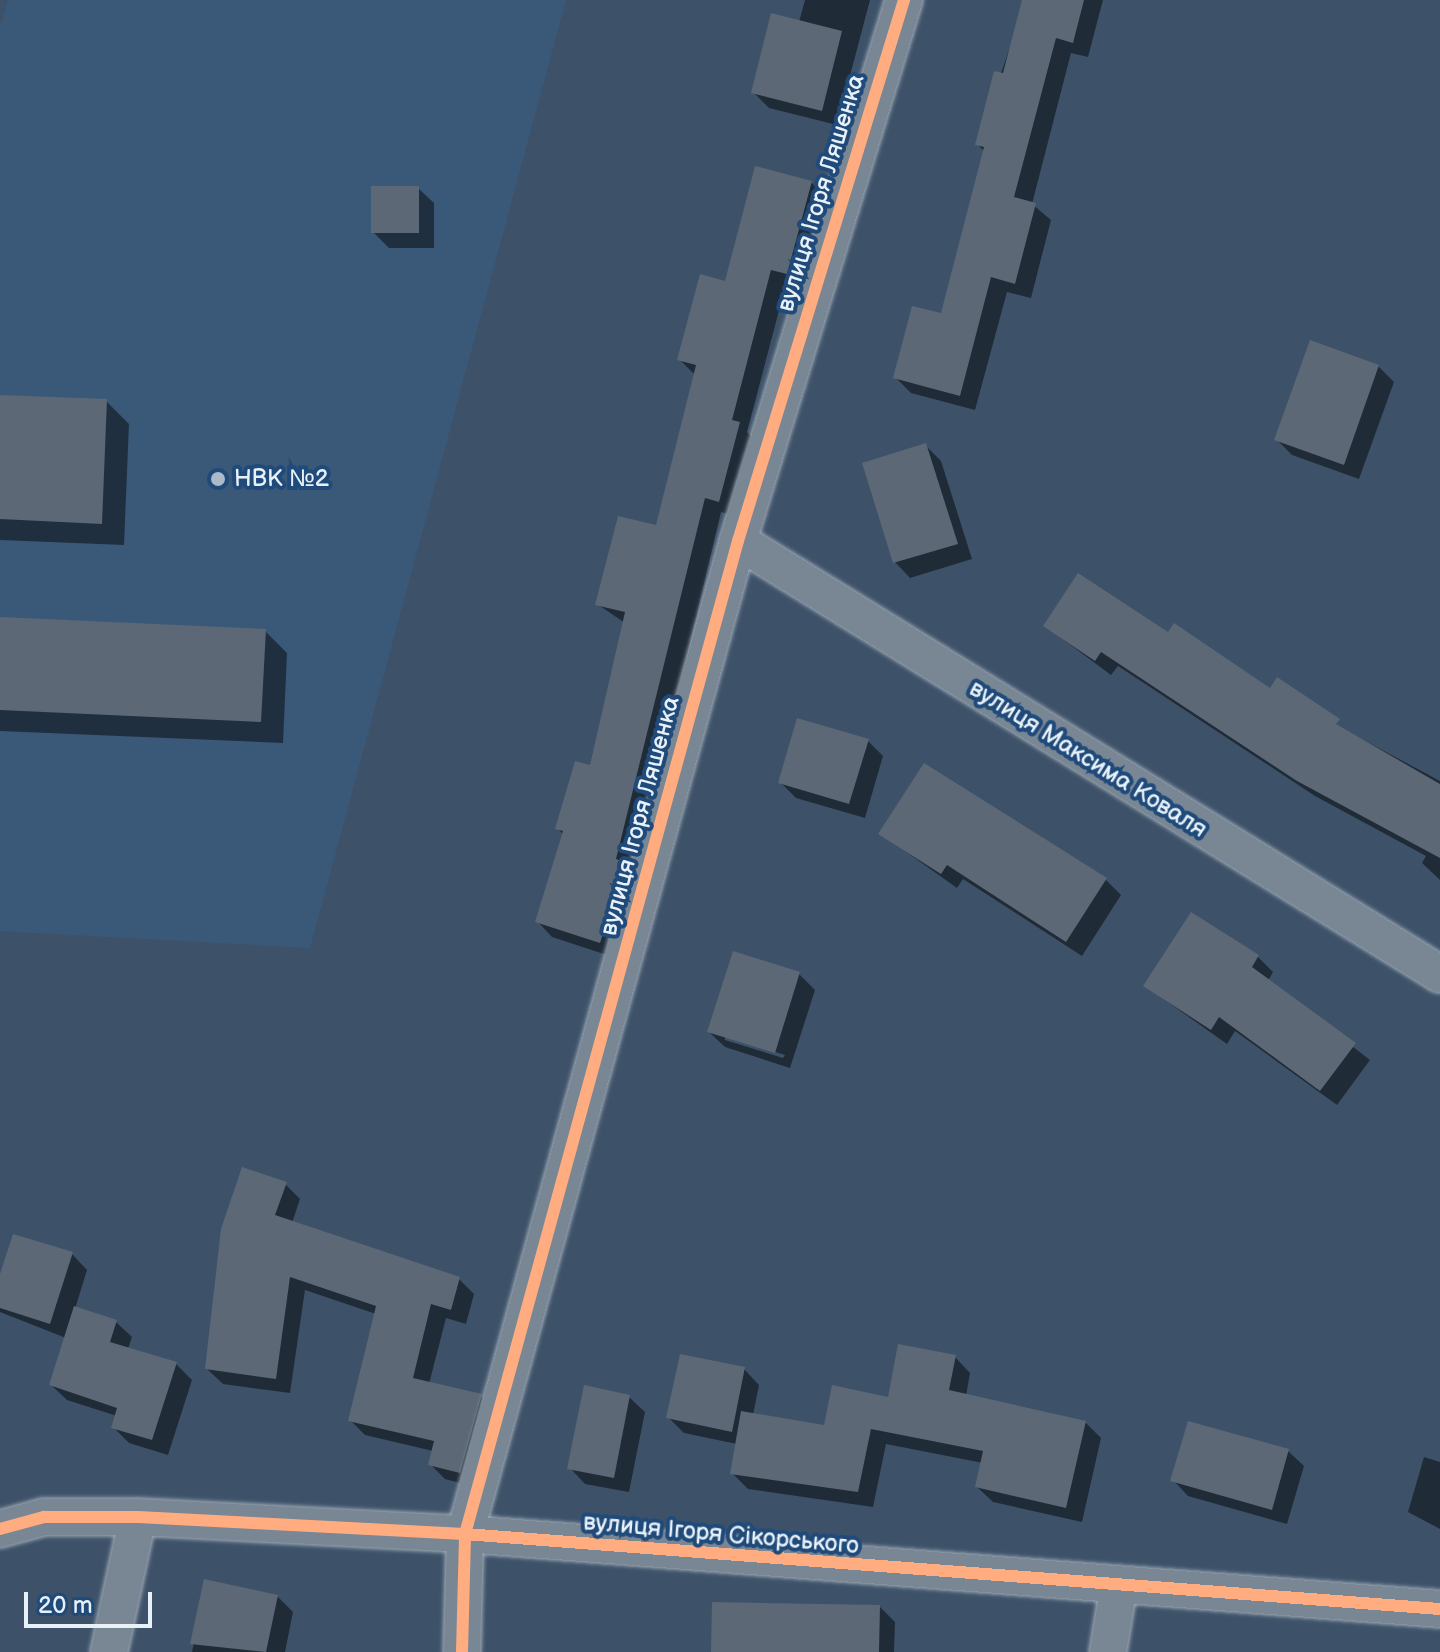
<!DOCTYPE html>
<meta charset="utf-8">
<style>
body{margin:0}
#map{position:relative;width:1440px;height:1652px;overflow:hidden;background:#3d5269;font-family:"Balsamiq Sans",sans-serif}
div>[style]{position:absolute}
.built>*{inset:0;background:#3a5979}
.shadow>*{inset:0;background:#0007}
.building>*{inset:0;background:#5c6875}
.roads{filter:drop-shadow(0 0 2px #9ea9b5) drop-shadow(0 0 2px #9ea9b5)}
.street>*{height:36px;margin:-18px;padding:0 18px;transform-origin:18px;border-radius:18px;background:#798694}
.cycleway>*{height:12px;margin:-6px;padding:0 6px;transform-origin:6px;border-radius:6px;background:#ffac80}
.dots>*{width:22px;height:22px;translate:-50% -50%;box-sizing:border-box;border:4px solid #1f4a7a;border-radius:50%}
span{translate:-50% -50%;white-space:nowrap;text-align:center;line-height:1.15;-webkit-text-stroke:8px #1f4a7a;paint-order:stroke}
.street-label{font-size:24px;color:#e8f1f8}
.poi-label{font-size:24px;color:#e8f1f8}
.left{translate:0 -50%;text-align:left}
.scale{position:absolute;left:24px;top:1592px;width:128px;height:36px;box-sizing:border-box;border:4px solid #e8f1f8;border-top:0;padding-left:10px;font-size:24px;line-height:28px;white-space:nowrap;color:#e8f1f8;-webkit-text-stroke:6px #1f4a7a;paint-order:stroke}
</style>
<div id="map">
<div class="built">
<div style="clip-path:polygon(8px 0,566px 0,310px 948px,0 931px,0 27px)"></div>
</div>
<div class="shadow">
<div style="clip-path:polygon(805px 0,888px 0,870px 0,837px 125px,769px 108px,753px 92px,799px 22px)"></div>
<div style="clip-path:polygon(1026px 0,1103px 0,1088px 57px,1071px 53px,1032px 204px,1051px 220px,1031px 298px,1007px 292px,975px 410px,911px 393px,895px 377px,942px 315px,985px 152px,977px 144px)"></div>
<div style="clip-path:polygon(811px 182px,826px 198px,803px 289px,786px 284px,747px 432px,754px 439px,735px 516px,721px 512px,616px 958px,552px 937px,537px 921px,564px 835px,557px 828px,591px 768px,625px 623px,597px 604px,657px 528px,696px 376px,680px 360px,726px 283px)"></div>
<div style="clip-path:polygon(418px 188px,434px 203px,434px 248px,389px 248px,373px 232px)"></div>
<div style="clip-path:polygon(1378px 366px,1394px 382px,1359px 479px,1292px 455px,1276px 439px)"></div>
<div style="clip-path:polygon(0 397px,106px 401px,129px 424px,124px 545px,0 540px)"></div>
<div style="clip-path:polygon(926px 446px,941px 461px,972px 559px,910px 578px,895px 562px)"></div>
<div style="clip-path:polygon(0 619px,265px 631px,287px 653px,283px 743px,0 731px)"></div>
<div style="clip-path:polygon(1045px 626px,1168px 635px,1440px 781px,1440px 880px,1422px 863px,1426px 856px,1315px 796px,1118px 666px,1111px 675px)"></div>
<div style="clip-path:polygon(868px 741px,883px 756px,865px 818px,796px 798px,780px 782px)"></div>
<div style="clip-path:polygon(881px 834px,1106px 880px,1121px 895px,1082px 956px,963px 879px,957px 888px)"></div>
<div style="clip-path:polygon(1258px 957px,1273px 972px,1268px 981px,1370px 1060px,1337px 1105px,1235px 1031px,1227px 1044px,1145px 986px)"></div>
<div style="clip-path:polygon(evenodd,799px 974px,815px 990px,790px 1068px,725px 1047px,709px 1032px,799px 974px,725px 1036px,785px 1055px,783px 1058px,725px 1040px,725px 1036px)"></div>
<div style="clip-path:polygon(285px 1184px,300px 1199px,292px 1223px,459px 1279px,474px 1294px,466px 1324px,446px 1318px,429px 1384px,481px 1396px,496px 1411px,475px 1487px,445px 1479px,430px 1464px,433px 1451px,365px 1435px,350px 1420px,376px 1314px,305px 1290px,290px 1393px,223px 1384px,207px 1369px)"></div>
<div style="clip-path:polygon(72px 1254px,87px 1270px,75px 1309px,116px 1322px,132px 1337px,128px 1349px,176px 1364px,192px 1380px,168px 1455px,129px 1443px,113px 1427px,117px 1416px,67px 1400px,51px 1385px,66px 1338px,0 1312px,0 1280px)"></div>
<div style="clip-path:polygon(955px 1357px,970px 1373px,966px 1396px,1085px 1422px,1101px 1438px,1082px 1522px,993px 1502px,977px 1487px,983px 1463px,886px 1444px,873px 1507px,748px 1489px,732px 1473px,737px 1444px,684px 1433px,669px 1418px,744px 1369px,759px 1385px,753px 1415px,825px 1427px,889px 1399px)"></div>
<div style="clip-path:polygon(629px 1397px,645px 1412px,629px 1492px,585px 1484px,570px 1468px)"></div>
<div style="clip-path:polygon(1288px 1451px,1304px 1466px,1287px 1524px,1188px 1496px,1173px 1480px)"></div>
<div style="clip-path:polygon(1424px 1457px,1440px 1462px,1440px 1529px,1408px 1512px)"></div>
<div style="clip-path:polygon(206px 1581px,277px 1596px,293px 1612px,285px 1652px,192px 1652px)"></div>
<div style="clip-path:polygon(879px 1606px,895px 1622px,894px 1652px,713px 1652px)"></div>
</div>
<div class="building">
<div style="clip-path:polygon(1022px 0,1084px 0,1073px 43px,1056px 38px,1014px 197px,1036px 203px,1015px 284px,991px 277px,960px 396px,893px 378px,912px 306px,941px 313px,984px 147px,975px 145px,994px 71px,1003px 73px)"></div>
<div style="clip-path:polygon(771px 13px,842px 31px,822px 111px,751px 93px)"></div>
<div style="clip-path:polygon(755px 166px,812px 181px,787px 274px,771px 270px,732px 420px,740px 422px,719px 502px,705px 498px,616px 859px,626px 862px,600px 943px,535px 922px,563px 831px,555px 829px,575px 761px,590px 765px,625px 612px,595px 605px,618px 516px,656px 525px,696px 365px,677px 360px,700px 274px,725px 281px)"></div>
<div style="clip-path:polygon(371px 186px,419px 186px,419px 233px,371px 233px)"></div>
<div style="clip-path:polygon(1310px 340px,1379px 365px,1344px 465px,1274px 440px)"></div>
<div style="clip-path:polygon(0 395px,107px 399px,102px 524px,0 519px)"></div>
<div style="clip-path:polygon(926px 443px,958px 544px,893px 563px,862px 463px)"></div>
<div style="clip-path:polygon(1078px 573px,1168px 632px,1174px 623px,1270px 688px,1277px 677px,1340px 719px,1336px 724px,1440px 784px,1440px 858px,1297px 781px,1101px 652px,1095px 661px,1043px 626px)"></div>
<div style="clip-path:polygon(0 617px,266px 629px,261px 722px,0 710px)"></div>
<div style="clip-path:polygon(797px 718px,869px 739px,849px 804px,778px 783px)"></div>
<div style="clip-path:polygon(924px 763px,1107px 878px,1066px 942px,947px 865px,941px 874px,878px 834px)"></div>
<div style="clip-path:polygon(1191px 912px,1259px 955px,1252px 967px,1356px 1043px,1320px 1091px,1219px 1017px,1211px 1030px,1143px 986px)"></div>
<div style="clip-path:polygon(733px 951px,800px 972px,775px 1053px,707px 1032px)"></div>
<div style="clip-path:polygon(242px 1167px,287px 1182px,275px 1215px,460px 1277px,451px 1310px,431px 1304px,413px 1378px,482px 1394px,460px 1473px,428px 1465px,434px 1441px,348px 1421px,376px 1306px,290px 1277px,276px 1379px,205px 1369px,221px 1229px)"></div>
<div style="clip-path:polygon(13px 1234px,73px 1252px,50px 1324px,0 1308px,0 1274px)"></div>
<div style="clip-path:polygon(74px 1306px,117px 1320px,110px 1342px,177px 1362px,152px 1440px,111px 1428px,117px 1408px,49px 1385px)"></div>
<div style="clip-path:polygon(898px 1344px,956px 1355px,949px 1390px,1086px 1421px,1066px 1508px,975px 1487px,983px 1451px,871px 1429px,858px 1492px,730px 1474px,741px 1411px,824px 1425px,832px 1385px,888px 1397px)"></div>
<div style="clip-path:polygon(680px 1354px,745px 1367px,732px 1432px,666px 1418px)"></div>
<div style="clip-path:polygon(584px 1385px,630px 1395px,614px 1478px,567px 1469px)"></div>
<div style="clip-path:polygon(1188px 1421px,1289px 1449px,1272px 1510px,1170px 1481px)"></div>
<div style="clip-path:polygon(204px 1579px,278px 1595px,266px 1652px,190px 1644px)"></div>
<div style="clip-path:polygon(712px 1602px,880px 1605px,879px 1652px,711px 1652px)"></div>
</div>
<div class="roads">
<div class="street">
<div style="left:738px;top:541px;width:825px;rotate:31.67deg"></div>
<div style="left:0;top:1529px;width:46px;rotate:-15.3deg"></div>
<div style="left:44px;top:1517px;width:94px"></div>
<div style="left:138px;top:1517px;width:327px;rotate:3deg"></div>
<div style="left:465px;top:1534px;width:978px;rotate:4.4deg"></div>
<div style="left:109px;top:1652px;width:138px;rotate:-77.9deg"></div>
<div style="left:462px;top:1652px;width:118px;rotate:-88.5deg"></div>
<div style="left:465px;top:1534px;width:1030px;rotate:-74.63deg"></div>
<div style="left:738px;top:541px;width:566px;rotate:-72.94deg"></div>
<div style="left:1108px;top:1652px;width:63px;rotate:-80.8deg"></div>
</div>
</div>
<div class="cycleway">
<div style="left:0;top:1529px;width:46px;rotate:-15.3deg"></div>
<div style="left:44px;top:1517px;width:94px"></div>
<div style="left:138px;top:1517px;width:327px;rotate:3deg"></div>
<div style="left:465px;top:1534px;width:978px;rotate:4.4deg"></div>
<div style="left:462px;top:1652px;width:118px;rotate:-88.5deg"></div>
<div style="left:465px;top:1534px;width:1030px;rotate:-74.63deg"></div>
<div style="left:738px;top:541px;width:566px;rotate:-72.94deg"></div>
</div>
<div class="dots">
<div style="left:218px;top:479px;background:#acb9c6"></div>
</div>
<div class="street-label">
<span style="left:821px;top:193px;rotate:-73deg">вулиця Ігоря Ляшенка</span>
<span style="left:1088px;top:759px;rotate:32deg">вулиця Максима Коваля</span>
<span style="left:640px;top:816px;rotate:-75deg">вулиця Ігоря Ляшенка</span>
<span style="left:721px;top:1534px;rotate:5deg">вулиця Ігоря Сікорського</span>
</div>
<div class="poi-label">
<span class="left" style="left:234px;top:479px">НВК №2</span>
</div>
<div class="scale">20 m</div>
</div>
